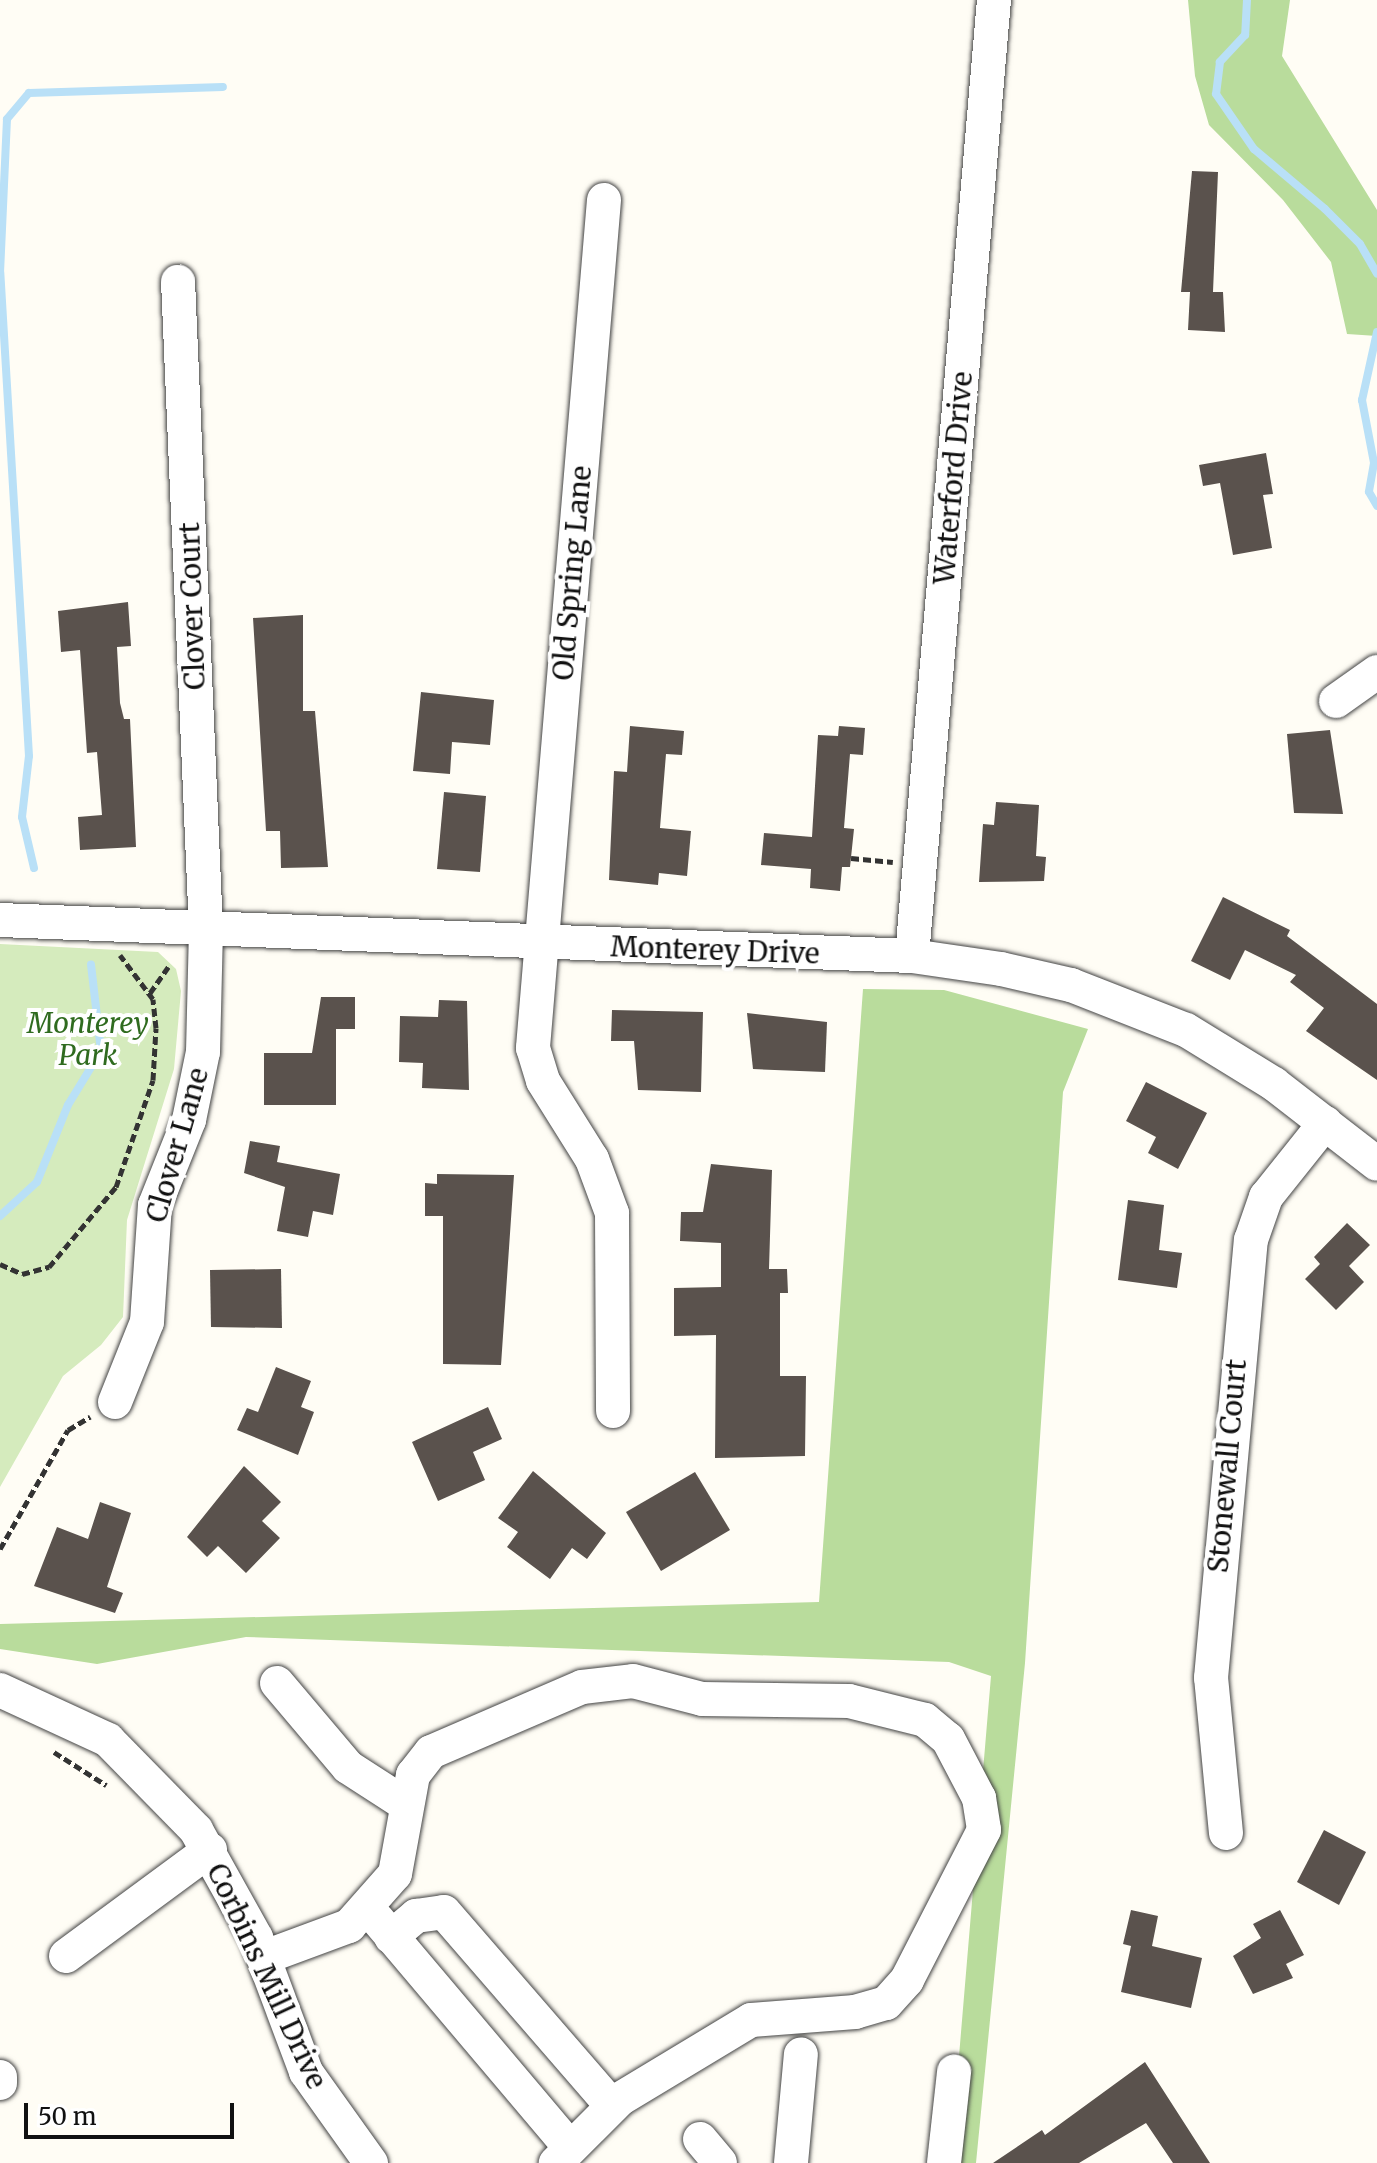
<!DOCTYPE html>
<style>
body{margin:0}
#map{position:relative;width:1377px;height:2163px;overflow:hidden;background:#fffdf5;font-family:Merriweather,serif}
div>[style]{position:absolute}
.green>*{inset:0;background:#d5ebbd}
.forest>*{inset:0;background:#b9dc9c}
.stream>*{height:8px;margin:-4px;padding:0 4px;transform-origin:4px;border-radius:4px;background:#b9e0f7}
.building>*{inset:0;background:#5a524d}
.path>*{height:5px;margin-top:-2.5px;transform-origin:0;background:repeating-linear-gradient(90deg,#333 0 8px,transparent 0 12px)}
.roads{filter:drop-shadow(0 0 2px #444) drop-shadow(0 0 2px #444)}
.minor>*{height:34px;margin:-17px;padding:0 17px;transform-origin:17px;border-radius:17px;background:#fff}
span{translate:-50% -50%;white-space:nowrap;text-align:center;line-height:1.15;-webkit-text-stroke:8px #fff;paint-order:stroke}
.street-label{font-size:28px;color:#111}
.park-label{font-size:28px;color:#2f6b1f;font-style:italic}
.scale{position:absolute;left:24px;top:2103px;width:210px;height:36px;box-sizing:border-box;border:4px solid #111;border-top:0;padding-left:10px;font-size:24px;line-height:28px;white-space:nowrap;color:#111;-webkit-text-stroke:6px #fff;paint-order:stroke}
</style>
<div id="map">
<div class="green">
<div style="clip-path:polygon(0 944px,158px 952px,176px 969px,181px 991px,174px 1069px,127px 1220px,123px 1317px,101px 1345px,63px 1376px,0 1487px)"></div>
</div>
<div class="forest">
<div style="clip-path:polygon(1188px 0,1290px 0,1282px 56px,1377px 210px,1377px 336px,1347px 334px,1331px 262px,1283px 200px,1209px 125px,1195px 76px)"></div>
<div style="clip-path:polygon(863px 989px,944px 990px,1088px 1029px,1063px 1092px,1025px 1663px,976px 2163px,950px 2163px,991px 1676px,949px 1662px,246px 1637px,97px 1664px,0 1649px,0 1624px,819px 1602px)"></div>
</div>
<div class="stream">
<div style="left:1247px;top:0;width:35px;rotate:93deg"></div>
<div style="left:1245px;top:35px;width:37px;rotate:133deg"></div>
<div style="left:1220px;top:62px;width:32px;rotate:97deg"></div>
<div style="left:1216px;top:94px;width:67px;rotate:55.4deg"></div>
<div style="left:1254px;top:149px;width:93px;rotate:40.2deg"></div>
<div style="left:1325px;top:209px;width:49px;rotate:45deg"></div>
<div style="left:1360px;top:244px;width:34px;rotate:60deg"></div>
<div style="left:1377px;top:332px;width:70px;rotate:102.4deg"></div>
<div style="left:1362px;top:400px;width:64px;rotate:79.2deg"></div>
<div style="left:1374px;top:463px;width:29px;rotate:100deg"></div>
<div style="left:1369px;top:492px;width:16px;rotate:60deg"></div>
<div style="left:34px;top:868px;width:52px;rotate:-103.2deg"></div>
<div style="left:22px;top:817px;width:61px;rotate:-83.5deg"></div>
<div style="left:29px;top:756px;width:484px;rotate:-93.4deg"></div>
<div style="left:0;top:273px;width:154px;rotate:-87.4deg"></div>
<div style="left:7px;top:119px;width:34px;rotate:-50deg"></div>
<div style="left:29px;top:93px;width:194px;rotate:-1.8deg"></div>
<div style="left:0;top:1216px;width:50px;rotate:-42.6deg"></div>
<div style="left:37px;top:1182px;width:83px;rotate:-68.1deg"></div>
<div style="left:68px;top:1105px;width:63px;rotate:-58.6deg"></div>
<div style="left:101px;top:1051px;width:87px;rotate:-96.6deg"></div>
</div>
<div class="building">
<div style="clip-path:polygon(1192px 171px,1218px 172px,1213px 292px,1223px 292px,1225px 332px,1188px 330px,1190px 292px,1181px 292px)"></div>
<div style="clip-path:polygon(1266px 453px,1273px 494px,1263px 495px,1272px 548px,1233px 555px,1220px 483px,1203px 486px,1199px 465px)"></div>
<div style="clip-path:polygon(128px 602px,131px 646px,117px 647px,120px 703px,124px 719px,130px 719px,136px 847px,80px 850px,78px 817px,102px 815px,97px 752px,87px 753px,80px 650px,61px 652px,58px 611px)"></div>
<div style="clip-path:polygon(303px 615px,303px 711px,315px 711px,328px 867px,281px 868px,280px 831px,266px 831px,253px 618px)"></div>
<div style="clip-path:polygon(421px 692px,494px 700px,490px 745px,452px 742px,450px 774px,413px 771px)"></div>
<div style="clip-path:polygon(630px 726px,684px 731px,682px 755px,666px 754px,660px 828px,691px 831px,687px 876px,659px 873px,658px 885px,609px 880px,614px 771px,627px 772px)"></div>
<div style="clip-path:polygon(839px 726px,865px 728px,863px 755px,850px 754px,844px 828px,854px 829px,850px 867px,842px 867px,840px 891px,810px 888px,811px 869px,761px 865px,764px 833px,812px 837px,818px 735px,838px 736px)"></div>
<div style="clip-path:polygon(1330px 730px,1343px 814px,1294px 813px,1287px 734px)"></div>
<div style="clip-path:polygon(444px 792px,486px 796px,480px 872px,437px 869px)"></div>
<div style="clip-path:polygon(996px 802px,1039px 805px,1036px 856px,1046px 857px,1044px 881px,979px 882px,983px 824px,994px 825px)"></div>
<div style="clip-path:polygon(1223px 897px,1290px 930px,1287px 936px,1377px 1004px,1377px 1080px,1306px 1031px,1324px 1008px,1290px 982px,1296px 975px,1245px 950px,1230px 980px,1191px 961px)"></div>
<div style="clip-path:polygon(321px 997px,355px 997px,355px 1029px,336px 1029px,336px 1105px,264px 1105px,264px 1053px,312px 1053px)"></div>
<div style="clip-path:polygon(439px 1000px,467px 1001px,469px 1090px,422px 1088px,423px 1063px,399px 1062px,400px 1016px,438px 1017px)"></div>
<div style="clip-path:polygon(612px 1010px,703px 1012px,701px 1092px,638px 1090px,634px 1041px,611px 1041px)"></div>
<div style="clip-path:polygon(747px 1013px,827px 1022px,825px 1072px,753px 1069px)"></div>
<div style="clip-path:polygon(1146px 1082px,1207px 1113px,1178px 1169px,1148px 1153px,1156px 1137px,1126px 1121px)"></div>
<div style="clip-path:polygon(250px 1141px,280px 1146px,277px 1162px,340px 1174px,333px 1215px,313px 1211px,308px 1237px,277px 1231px,285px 1187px,244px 1173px)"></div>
<div style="clip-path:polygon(711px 1164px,772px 1170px,769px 1269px,787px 1269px,788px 1293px,780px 1293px,780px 1376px,806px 1376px,805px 1456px,715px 1458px,716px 1335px,674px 1336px,674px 1288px,721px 1287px,721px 1243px,680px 1241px,681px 1212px,703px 1212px)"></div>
<div style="clip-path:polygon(437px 1174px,514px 1175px,501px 1365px,443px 1364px,443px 1216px,425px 1216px,425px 1183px,437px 1184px)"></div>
<div style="clip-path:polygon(1128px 1200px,1164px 1205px,1159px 1250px,1182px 1253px,1177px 1288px,1118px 1280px)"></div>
<div style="clip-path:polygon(1347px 1223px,1370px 1245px,1349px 1266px,1364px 1282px,1336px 1310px,1305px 1279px,1320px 1264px,1314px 1257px)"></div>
<div style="clip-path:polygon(281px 1269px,282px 1328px,211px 1327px,210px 1270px)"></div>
<div style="clip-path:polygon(276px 1367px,311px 1381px,301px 1407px,314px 1412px,298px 1455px,237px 1430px,247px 1408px,258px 1412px)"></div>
<div style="clip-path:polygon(488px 1407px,502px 1439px,473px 1452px,485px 1480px,438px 1501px,412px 1442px)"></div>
<div style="clip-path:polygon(244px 1466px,281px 1502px,262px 1521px,280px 1538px,246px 1573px,218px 1546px,207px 1557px,187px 1537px)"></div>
<div style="clip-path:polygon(533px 1471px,606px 1533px,587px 1559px,572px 1548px,550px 1579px,507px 1547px,518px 1532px,498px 1518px)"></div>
<div style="clip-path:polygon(695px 1472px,730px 1530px,661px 1571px,626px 1512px)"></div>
<div style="clip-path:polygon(100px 1502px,131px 1513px,107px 1587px,123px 1593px,115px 1613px,34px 1586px,57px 1527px,88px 1539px)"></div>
<div style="clip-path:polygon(1324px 1830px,1366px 1852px,1339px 1905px,1297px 1882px)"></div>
<div style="clip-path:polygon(1131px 1910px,1158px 1916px,1152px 1946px,1202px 1958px,1191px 2008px,1121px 1992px,1131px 1946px,1123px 1944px)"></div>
<div style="clip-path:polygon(1280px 1910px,1304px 1955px,1286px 1964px,1293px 1978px,1253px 1994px,1233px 1956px,1261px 1938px,1253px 1924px)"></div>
<div style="clip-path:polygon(1145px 2062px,1210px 2163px,1173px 2163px,1146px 2123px,1079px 2163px,993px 2163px,1042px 2130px,1045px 2135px)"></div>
</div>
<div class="path">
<div style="left:851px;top:858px;width:42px;rotate:5.4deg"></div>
<div style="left:150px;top:993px;width:32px;rotate:-55deg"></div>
<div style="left:0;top:1264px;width:24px;rotate:24deg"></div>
<div style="left:22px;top:1274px;width:28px;rotate:-15deg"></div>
<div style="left:49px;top:1267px;width:104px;rotate:-50.1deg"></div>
<div style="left:116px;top:1187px;width:113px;rotate:-70.9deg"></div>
<div style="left:153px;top:1080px;width:52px;rotate:-86.7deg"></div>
<div style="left:156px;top:1028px;width:29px;rotate:-96deg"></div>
<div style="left:153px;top:999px;width:55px;rotate:-126.9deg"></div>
<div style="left:0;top:1549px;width:137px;rotate:-60.3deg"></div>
<div style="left:68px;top:1430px;width:26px;rotate:-31deg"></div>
<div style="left:54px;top:1752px;width:62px;rotate:32.4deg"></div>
</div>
<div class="roads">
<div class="minor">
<div style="left:604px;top:200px;width:851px;rotate:94.79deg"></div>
<div style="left:533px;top:1048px;width:34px;rotate:73deg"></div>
<div style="left:543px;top:1081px;width:92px;rotate:57.9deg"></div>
<div style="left:592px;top:1159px;width:58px;rotate:69.7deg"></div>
<div style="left:612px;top:1213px;width:198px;rotate:89.7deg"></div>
<div style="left:1336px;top:701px;width:50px;rotate:-35.3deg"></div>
<div style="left:0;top:920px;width:913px;rotate:2.26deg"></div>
<div style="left:912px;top:956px;width:90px;rotate:8.3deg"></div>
<div style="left:1001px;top:969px;width:72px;rotate:12.9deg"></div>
<div style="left:1071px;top:985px;width:123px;rotate:21.4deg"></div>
<div style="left:1186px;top:1030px;width:103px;rotate:31.5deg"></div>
<div style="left:1274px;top:1084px;width:130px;rotate:37.8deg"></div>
<div style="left:912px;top:956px;width:960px;rotate:-85.1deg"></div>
<div style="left:115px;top:1402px;width:86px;rotate:-68.2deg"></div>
<div style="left:147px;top:1322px;width:117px;rotate:-86.1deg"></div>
<div style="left:155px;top:1205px;width:92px;rotate:-68.2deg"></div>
<div style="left:189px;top:1120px;width:69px;rotate:-78.4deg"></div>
<div style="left:203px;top:1052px;width:122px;rotate:-88.6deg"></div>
<div style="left:206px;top:930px;width:649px;rotate:-92.47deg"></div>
<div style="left:277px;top:1683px;width:110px;rotate:49.8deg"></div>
<div style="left:348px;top:1767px;width:70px;rotate:32.8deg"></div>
<div style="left:0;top:1690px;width:119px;rotate:24.8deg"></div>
<div style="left:108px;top:1740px;width:126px;rotate:45.6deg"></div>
<div style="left:196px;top:1830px;width:124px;rotate:60.9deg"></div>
<div style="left:256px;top:1938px;width:143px;rotate:69.5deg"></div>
<div style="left:306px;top:2072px;width:112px;rotate:54.5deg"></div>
<div style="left:1226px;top:1833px;width:156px;rotate:-95.5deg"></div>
<div style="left:1211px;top:1678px;width:440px;rotate:-84.8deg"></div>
<div style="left:1251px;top:1240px;width:46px;rotate:-70.8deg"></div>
<div style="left:1266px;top:1197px;width:95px;rotate:-51.4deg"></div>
<div style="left:377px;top:1919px;width:299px;rotate:49.8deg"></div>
<div style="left:391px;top:1937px;width:33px;rotate:-40deg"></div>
<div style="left:416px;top:1916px;width:28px;rotate:-8deg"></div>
<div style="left:444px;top:1912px;width:257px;rotate:49.1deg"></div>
<div style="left:66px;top:1956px;width:179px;rotate:-36.4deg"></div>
<div style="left:265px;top:1957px;width:90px;rotate:-20.3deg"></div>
<div style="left:349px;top:1926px;width:69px;rotate:-48.5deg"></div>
<div style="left:395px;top:1874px;width:101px;rotate:-79.7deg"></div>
<div style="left:413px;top:1775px;width:29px;rotate:-52deg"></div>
<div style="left:431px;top:1752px;width:164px;rotate:-23.3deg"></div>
<div style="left:582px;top:1687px;width:51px;rotate:-6.7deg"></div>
<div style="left:633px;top:1681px;width:71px;rotate:14.6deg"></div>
<div style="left:702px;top:1699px;width:147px;rotate:0.8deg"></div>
<div style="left:849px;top:1701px;width:78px;rotate:14deg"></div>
<div style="left:925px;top:1720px;width:30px;rotate:40deg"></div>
<div style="left:948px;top:1739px;width:67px;rotate:62.3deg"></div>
<div style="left:979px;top:1798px;width:32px;rotate:81deg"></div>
<div style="left:984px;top:1830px;width:169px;rotate:117.2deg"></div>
<div style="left:907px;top:1980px;width:31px;rotate:132deg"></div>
<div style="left:886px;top:2003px;width:32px;rotate:164deg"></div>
<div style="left:855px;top:2012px;width:104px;rotate:175.6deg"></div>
<div style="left:751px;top:2020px;width:153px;rotate:148.9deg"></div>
<div style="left:620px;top:2099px;width:91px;rotate:135deg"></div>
<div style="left:0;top:2077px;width:6px;rotate:90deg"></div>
<div style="left:700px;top:2139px;width:31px;rotate:50deg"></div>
<div style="left:791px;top:2163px;width:109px;rotate:-84.8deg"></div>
<div style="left:944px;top:2163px;width:92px;rotate:-83.7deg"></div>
</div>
</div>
<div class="street-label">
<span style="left:953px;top:478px;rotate:-85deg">Waterford Drive</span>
<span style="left:572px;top:573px;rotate:-85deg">Old Spring Lane</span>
<span style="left:192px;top:606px;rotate:-92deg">Clover Court</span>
<span style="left:715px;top:950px;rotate:2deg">Monterey Drive</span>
<span style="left:177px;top:1145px;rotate:-74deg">Clover Lane</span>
<span style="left:1227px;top:1466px;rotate:-85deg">Stonewall Court</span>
<span style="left:267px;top:1976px;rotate:65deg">Corbins Mill Drive</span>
</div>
<div class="park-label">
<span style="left:88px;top:1039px">Monterey<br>Park</span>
</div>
<div class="scale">50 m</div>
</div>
